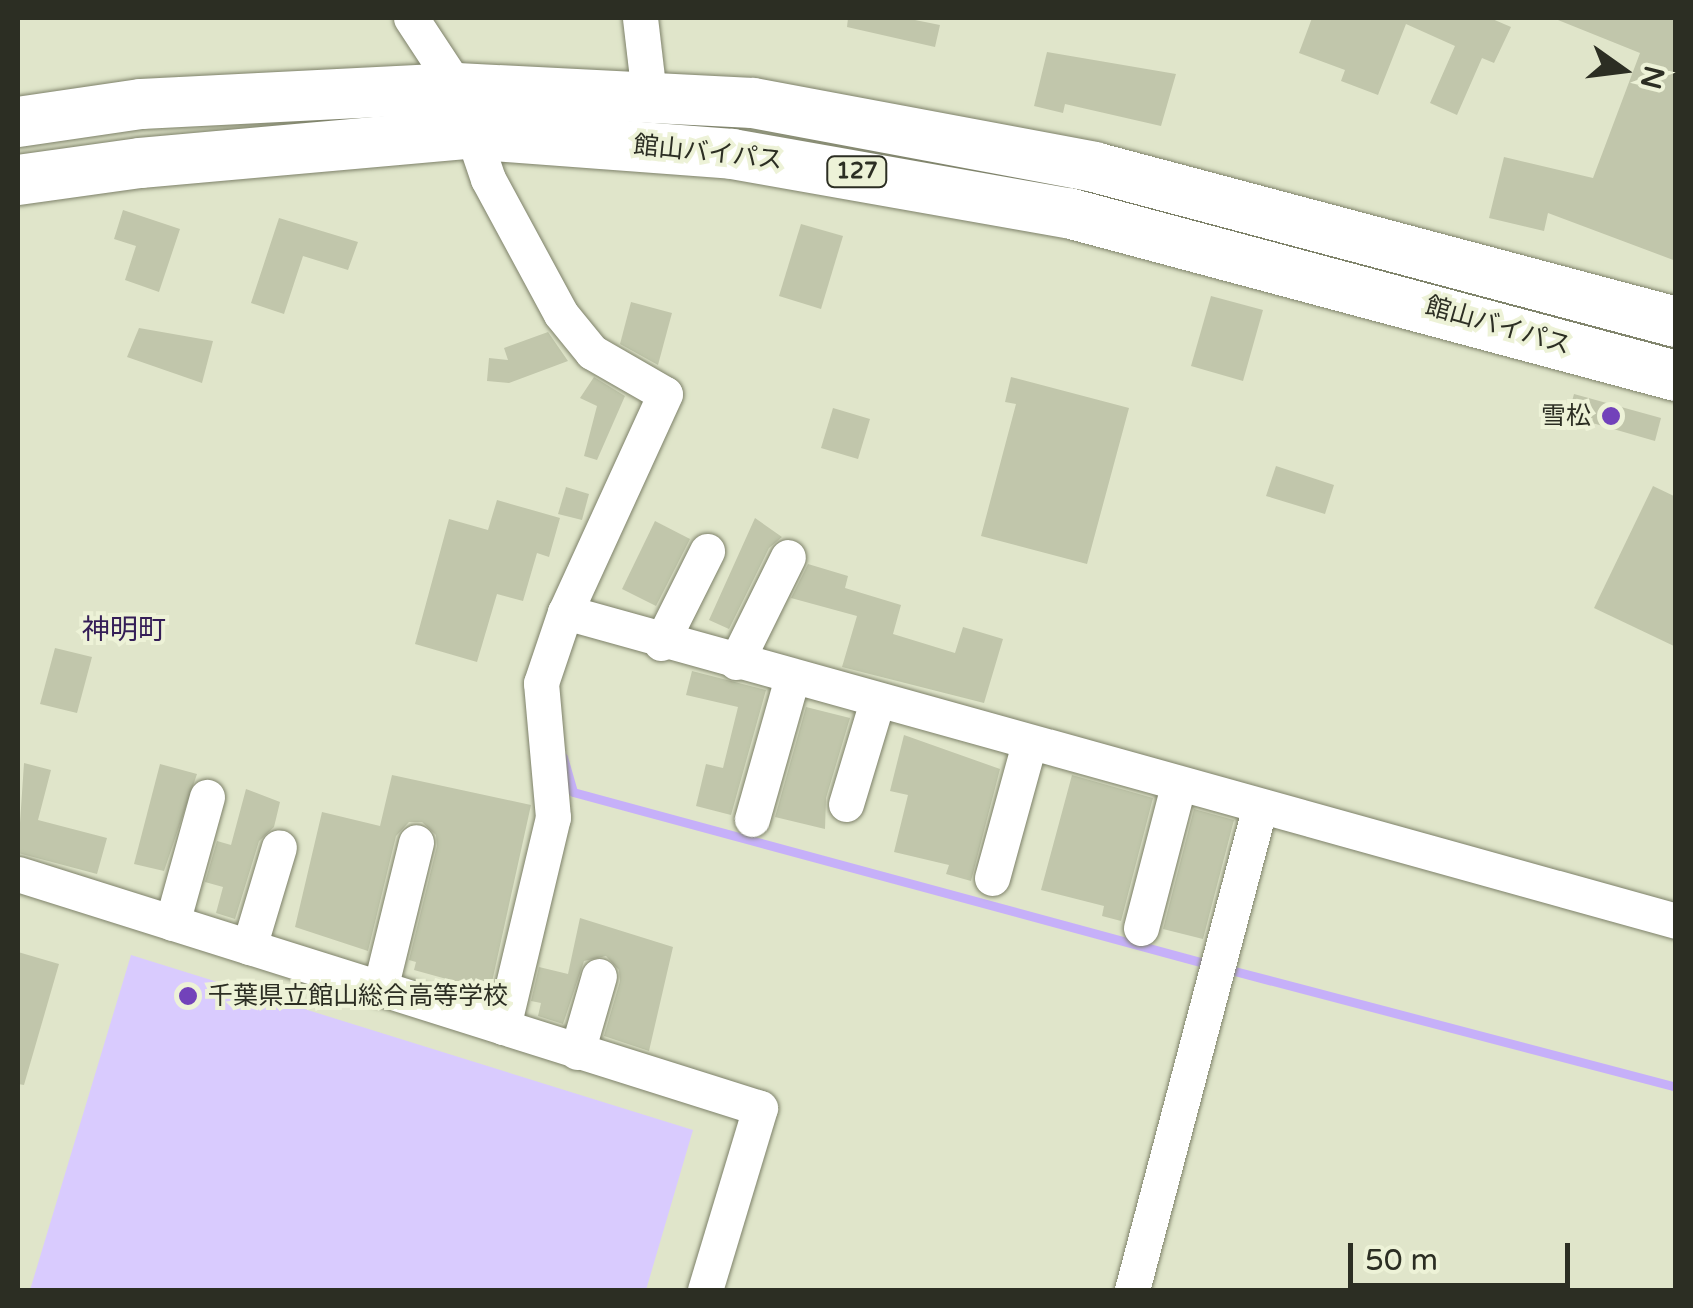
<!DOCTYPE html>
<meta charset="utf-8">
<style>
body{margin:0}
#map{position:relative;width:1693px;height:1308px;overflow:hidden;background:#e0e5ca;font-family:"Varela Round","Noto Sans JP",sans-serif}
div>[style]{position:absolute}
.green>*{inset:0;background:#d9cbfe}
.stream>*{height:9px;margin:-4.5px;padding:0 4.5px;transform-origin:4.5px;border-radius:4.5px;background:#c6b0f9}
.building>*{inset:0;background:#c1c6ab}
.roads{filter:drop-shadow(0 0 2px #7d8169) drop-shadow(0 0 2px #7d8169)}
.minor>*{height:35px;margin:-17.5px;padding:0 17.5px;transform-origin:17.5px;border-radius:17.5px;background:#fff}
.highway>*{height:50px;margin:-25px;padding:0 25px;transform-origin:25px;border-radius:25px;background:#fff}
.dots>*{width:28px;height:28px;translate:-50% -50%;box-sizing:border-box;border:5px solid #edf2d7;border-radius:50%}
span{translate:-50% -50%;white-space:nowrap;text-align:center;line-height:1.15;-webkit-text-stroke:8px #edf2d7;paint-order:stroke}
.shield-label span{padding:2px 8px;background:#edf2d7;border:2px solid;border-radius:8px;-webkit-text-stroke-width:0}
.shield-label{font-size:22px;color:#2c2e23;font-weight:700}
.street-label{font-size:25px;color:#2c2e23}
.poi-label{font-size:25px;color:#2c2e23}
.right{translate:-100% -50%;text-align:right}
.left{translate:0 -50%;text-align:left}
.neighbourhood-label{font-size:28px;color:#341d57}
.frame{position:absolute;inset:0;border:20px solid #2c2e23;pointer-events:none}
.north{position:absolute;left:1573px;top:20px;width:100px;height:100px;-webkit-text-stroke:8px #edf2d7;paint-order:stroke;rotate:104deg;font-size:28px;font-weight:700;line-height:40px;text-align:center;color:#2c2e23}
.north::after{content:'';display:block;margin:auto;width:35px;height:45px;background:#2c2e23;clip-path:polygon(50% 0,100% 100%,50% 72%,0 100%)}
.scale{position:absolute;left:1348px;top:1243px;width:222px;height:45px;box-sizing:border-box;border:5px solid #2c2e23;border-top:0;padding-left:12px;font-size:30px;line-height:35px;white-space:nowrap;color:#2c2e23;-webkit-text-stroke:8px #edf2d7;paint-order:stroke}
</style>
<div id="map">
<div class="green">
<div style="clip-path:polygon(131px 955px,693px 1130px,646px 1290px,30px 1290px)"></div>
</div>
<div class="stream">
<div style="left:563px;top:757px;width:36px;rotate:74deg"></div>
<div style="left:573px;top:792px;width:658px;rotate:15.16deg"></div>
<div style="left:1223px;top:968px;width:468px;rotate:14.7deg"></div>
</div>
<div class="building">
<div style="clip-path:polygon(848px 18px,905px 18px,940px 25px,935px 47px,847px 27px)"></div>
<div style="clip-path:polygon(1312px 18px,1490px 18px,1511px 27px,1494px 63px,1482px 58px,1457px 115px,1430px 103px,1455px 46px,1406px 24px,1378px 95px,1341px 81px,1345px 70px,1299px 53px)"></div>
<div style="clip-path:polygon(1553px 18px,1676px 18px,1676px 261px,1548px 213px,1544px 231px,1489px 218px,1504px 157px,1593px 178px,1640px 53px)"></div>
<div style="clip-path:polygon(1047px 52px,1176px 74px,1161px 126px,1065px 104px,1063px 113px,1034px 106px)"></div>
<div style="clip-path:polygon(123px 210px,180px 229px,159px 292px,125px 280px,136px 246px,114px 239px)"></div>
<div style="clip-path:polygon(279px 218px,358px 242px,348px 270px,303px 256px,284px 314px,251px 303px)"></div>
<div style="clip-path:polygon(801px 224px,843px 236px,821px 309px,779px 296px)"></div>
<div style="clip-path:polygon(1211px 296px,1263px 310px,1243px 381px,1191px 366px)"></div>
<div style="clip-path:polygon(631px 302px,672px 313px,658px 365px,620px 344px)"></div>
<div style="clip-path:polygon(139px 328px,213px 341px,202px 383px,127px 357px)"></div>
<div style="clip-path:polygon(548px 332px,568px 361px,509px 383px,487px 381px,489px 358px,508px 360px,504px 348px)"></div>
<div style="clip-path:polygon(594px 377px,625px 396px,597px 460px,584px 456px,597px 406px,580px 398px)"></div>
<div style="clip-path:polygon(1011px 377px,1129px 408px,1087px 564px,981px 536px,1016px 404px,1005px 402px)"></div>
<div style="clip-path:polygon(1574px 394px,1661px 418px,1655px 441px,1568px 416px)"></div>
<div style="clip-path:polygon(833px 408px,870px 419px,858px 459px,821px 448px)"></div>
<div style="clip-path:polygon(1276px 466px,1334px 485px,1325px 514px,1266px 496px)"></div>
<div style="clip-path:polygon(1653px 486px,1676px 497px,1676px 647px,1594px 608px)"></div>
<div style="clip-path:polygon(566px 487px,589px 494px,582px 520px,558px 514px)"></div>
<div style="clip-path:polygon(497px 500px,560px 518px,549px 557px,537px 553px,523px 601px,497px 594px,477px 662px,415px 644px,449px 519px,488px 530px)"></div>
<div style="clip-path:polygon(755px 518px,782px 537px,769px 548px,729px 629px,709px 620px)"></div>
<div style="clip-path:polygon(655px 521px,690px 539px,656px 606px,622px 589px)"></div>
<div style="clip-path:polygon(808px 564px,848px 576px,845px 588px,901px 605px,893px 634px,955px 653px,963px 627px,1003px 639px,984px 703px,842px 667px,857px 616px,791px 598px)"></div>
<div style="clip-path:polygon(55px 648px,92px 657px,77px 713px,40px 704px)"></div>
<div style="clip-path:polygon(692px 671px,766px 690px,731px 815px,696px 806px,706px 764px,723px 768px,738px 707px,686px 695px)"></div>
<div style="clip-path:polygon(806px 707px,850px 718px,826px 798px,825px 829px,775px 817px)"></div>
<div style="clip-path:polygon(904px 735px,1000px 769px,971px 881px,946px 874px,949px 865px,894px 852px,908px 795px,890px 791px)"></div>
<div style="clip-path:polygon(24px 763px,51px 770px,38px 820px,107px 838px,97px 874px,18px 853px)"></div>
<div style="clip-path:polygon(160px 764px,197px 774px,164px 871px,134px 864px)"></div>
<div style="clip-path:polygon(392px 775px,531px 805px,490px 991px,414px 970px,416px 962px,409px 960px,437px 846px,436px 835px,422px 822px,409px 822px,396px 836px,368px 951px,295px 927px,322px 812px,380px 826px)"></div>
<div style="clip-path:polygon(1072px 775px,1153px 798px,1121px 921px,1102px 916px,1104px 906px,1041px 890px)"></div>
<div style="clip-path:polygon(246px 789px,280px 802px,274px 827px,259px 841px,235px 919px,216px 913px,223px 887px,205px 882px,217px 841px,231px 845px)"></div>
<div style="clip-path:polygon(1194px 809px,1234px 820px,1203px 939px,1163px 929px)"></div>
<div style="clip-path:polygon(580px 918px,673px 947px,649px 1051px,604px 1036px,620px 981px,619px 970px,606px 956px,584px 961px,563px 1024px,538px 1016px,541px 1003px,531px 1001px,539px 967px,568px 974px)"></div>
<div style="clip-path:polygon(18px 952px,59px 964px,24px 1085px,18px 1084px)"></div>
</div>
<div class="roads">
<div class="minor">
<div style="left:411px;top:18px;width:84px;rotate:56.7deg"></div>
<div style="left:457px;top:88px;width:96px;rotate:71.2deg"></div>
<div style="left:488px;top:179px;width:153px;rotate:61.6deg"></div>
<div style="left:561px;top:314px;width:49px;rotate:50.8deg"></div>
<div style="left:592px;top:352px;width:84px;rotate:29.9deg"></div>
<div style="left:665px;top:394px;width:240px;rotate:114.6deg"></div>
<div style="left:565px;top:612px;width:75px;rotate:108.7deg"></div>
<div style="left:541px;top:683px;width:135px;rotate:84.9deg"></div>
<div style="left:553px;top:817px;width:216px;rotate:103.4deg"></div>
<div style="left:640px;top:18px;width:78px;rotate:83.3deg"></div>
<div style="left:565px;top:612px;width:1153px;rotate:15.54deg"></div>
<div style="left:661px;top:643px;width:103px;rotate:-63.4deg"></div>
<div style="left:736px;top:662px;width:117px;rotate:-63.7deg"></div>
<div style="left:846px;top:804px;width:108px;rotate:-73.2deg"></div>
<div style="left:752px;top:819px;width:147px;rotate:-74.2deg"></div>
<div style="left:18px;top:874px;width:778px;rotate:17.5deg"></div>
<div style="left:760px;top:1108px;width:190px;rotate:106.8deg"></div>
<div style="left:992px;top:878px;width:139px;rotate:-74.6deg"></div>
<div style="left:172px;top:923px;width:131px;rotate:-74.5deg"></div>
<div style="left:1141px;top:928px;width:147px;rotate:-75.4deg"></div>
<div style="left:249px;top:947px;width:104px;rotate:-73.3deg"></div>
<div style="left:380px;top:989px;width:151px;rotate:-76.2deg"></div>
<div style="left:577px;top:1052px;width:79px;rotate:-73.9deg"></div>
<div style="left:1132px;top:1290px;width:501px;rotate:-75.19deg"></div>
</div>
<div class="highway">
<div style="left:18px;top:122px;width:124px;rotate:-8.3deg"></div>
<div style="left:141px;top:104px;width:316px;rotate:-2.9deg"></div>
<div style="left:457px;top:88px;width:296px;rotate:2.9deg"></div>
<div style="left:753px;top:103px;width:347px;rotate:10.6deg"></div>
<div style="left:1094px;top:167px;width:602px;rotate:14.91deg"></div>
<div style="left:18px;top:180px;width:123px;rotate:-7.9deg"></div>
<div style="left:140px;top:163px;width:329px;rotate:-5.1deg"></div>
<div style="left:468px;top:134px;width:265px;rotate:4.3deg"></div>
<div style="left:732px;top:154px;width:341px;rotate:10deg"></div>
<div style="left:1068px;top:213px;width:629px;rotate:15.01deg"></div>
</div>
</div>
<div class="dots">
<div style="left:1611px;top:416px;background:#7242ba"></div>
<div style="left:188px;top:996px;background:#7242ba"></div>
</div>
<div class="shield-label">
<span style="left:857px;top:172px">127</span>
</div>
<div class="street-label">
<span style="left:708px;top:153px;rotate:6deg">館山バイパス</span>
<span style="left:1498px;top:326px;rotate:16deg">館山バイパス</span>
</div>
<div class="poi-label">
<span class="right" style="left:1591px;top:416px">雪松</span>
<span class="left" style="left:208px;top:996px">千葉県立館山総合高等学校</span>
</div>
<div class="neighbourhood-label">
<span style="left:124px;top:630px">神明町</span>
</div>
<div class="frame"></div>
<div class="north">N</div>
<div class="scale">50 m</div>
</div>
